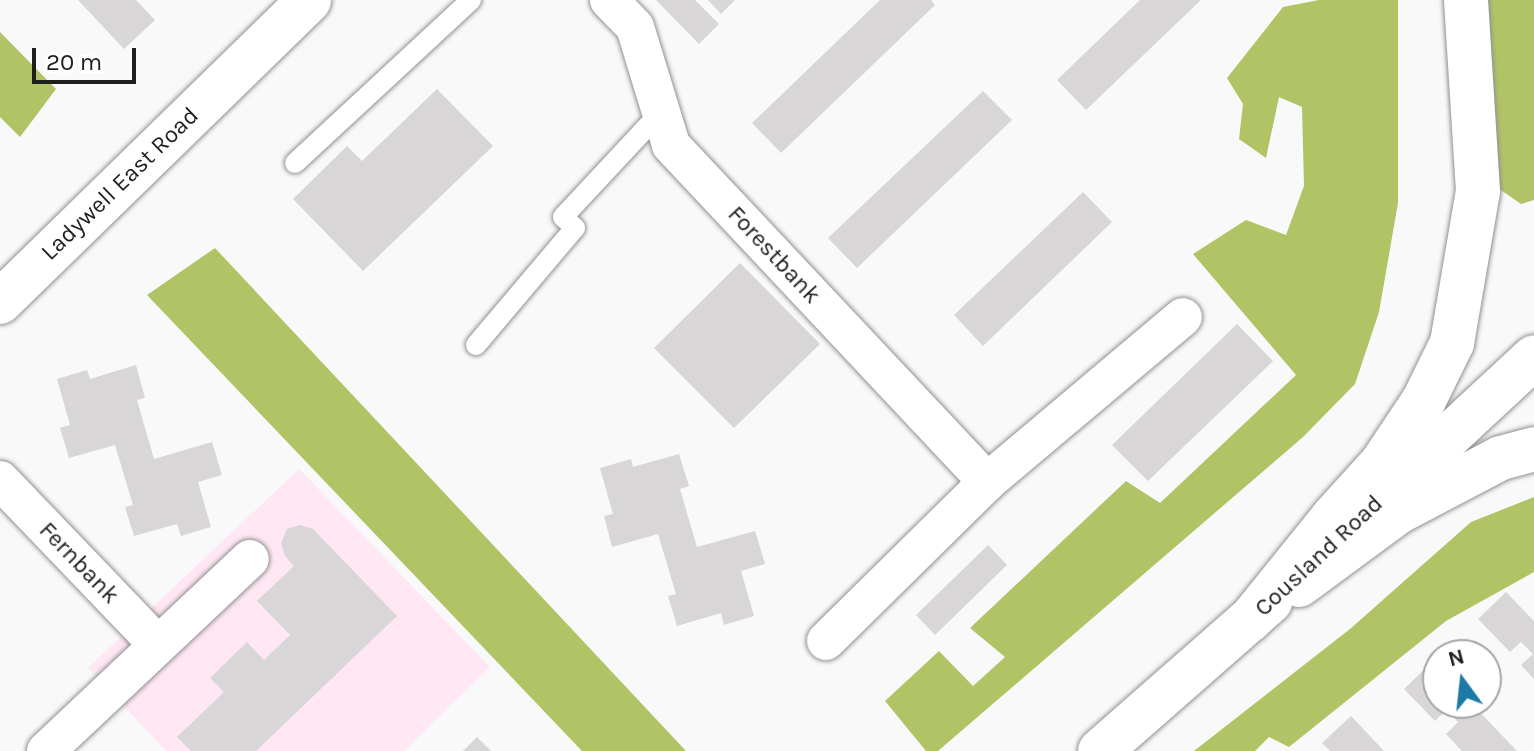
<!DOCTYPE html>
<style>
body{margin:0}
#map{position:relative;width:1534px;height:751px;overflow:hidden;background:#f9f9fa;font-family:Karla,sans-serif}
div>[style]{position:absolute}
.commercial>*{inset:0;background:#ffe7f3}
.forest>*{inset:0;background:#b1c465}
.building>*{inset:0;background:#d8d6d7}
.roads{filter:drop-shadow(0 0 2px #919192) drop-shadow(0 0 2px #919192)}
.lane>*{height:20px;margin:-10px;padding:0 10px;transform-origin:10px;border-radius:10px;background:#fff}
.street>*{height:38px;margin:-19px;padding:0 19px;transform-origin:19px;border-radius:19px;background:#fff}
.secondary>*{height:44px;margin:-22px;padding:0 22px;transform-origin:22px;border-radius:22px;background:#fff}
.primary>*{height:44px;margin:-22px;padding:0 22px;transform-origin:22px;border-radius:22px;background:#fff}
span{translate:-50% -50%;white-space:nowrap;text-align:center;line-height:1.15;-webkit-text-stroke:6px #fff;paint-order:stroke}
.street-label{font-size:24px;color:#1f1f20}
.north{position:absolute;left:1422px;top:639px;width:80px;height:80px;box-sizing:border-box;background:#fff;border:2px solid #a5a5a6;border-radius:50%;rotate:345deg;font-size:22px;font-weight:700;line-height:32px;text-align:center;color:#1f1f20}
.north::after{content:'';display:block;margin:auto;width:28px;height:36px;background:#1c7aa7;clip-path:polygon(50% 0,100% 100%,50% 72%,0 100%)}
.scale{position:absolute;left:32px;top:48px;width:104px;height:36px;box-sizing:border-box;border:4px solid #1f1f20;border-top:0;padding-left:10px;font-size:24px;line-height:28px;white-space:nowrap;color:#1f1f20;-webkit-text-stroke:6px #fff;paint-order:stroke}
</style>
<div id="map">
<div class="commercial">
<div style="clip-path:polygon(299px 469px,490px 667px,404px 751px,166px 751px,88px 668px)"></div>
</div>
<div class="forest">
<div style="clip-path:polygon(1319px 0,1398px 0,1398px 203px,1379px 312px,1355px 384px,1303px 437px,938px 751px,926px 751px,885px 701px,939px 651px,973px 686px,1005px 657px,970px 628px,1126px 481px,1160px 503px,1296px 375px,1193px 254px,1246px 220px,1286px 235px,1304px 186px,1302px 107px,1279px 97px,1266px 158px,1239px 139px,1243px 104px,1227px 78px,1283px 7px)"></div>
<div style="clip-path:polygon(1483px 0,1534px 0,1534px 200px,1521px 204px,1495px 186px)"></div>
<div style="clip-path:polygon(0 32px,56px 89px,20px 137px,0 117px)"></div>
<div style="clip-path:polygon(215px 248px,686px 751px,687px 751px,582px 751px,147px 295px)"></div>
<div style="clip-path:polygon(1534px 497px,1534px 572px,1446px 621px,1289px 747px,1269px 737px,1255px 751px,1194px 751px,1350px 629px,1471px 522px)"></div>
</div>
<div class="building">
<div style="clip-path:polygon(78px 0,136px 0,155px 20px,124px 49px)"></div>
<div style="clip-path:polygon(656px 0,695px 0,719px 24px,699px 44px)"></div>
<div style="clip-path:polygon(708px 0,735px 0,721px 14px)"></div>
<div style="clip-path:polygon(880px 0,931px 0,935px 5px,781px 153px,752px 123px)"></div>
<div style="clip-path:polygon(1140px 0,1201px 0,1086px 110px,1057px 80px)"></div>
<div style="clip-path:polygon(437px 89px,493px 146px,363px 271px,293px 199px,347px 146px,362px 161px)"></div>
<div style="clip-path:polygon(983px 91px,1012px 120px,857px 268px,828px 238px)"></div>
<div style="clip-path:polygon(1083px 192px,1112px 222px,983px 346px,954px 315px)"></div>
<div style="clip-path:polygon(740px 263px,820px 344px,734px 428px,654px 348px)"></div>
<div style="clip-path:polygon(1237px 324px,1273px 361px,1148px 481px,1112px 445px)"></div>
<div style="clip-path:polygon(136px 365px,145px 398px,137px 400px,154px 459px,212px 442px,222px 475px,198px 482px,211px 527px,181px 536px,177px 524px,134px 536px,125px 507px,133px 505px,115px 445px,69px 458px,60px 428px,70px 425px,57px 379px,87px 370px,90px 379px)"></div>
<div style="clip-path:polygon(679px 454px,689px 486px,680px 489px,697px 547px,755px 531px,765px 564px,741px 571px,754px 616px,724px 625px,721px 613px,677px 626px,668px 596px,676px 594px,658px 534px,612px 547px,604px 516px,613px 514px,600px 468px,631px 459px,633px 467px)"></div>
<div style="clip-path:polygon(300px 525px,313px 529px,397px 616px,256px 751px,191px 751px,177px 737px,224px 692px,210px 678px,247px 642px,264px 660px,290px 635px,257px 601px,294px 566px,285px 556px,281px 543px,287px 529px)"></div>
<div style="clip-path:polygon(988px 545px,1007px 565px,935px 635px,916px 615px)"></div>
<div style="clip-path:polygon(1506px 592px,1534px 621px,1534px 679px,1521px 665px,1533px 654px,1521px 642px,1510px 652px,1478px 619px)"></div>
<div style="clip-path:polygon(1432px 662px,1438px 668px,1438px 703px,1471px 703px,1517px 751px,1462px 751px,1446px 734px,1458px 722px,1446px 710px,1435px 721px,1404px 689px)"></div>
<div style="clip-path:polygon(1351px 716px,1369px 735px,1384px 751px,1330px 751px,1322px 743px)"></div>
<div style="clip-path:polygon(477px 737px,491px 751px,463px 751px)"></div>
</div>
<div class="roads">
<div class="lane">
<div style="left:295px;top:163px;width:240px;rotate:-42.8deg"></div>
<div style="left:476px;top:345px;width:153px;rotate:-49.8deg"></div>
<div style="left:575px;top:228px;width:16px;rotate:-137deg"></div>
<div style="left:563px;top:217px;width:144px;rotate:-47deg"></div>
</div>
<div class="street">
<div style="left:609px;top:0;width:37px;rotate:46deg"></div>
<div style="left:635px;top:27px;width:123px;rotate:73deg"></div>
<div style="left:671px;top:145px;width:462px;rotate:46.8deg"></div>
<div style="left:0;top:480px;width:228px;rotate:46.2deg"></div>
<div style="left:826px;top:641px;width:226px;rotate:-44.6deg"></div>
<div style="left:987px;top:482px;width:256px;rotate:-40.1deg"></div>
<div style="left:46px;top:751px;width:280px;rotate:-43.3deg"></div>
</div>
<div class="secondary">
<div style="left:0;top:302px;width:432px;rotate:-44.3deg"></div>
</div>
<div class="primary">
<div style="left:1375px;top:505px;width:217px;rotate:-42.9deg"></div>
<div style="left:1299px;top:585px;width:123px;rotate:-36.4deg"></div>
<div style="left:1398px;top:512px;width:116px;rotate:-27.7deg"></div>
<div style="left:1501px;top:458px;width:34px;rotate:-15deg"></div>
<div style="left:1250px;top:620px;width:132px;rotate:-51.1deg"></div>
<div style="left:1333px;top:517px;width:73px;rotate:-47.8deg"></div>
<div style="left:1382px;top:463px;width:76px;rotate:-56.3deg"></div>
<div style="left:1424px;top:400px;width:64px;rotate:-63.8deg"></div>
<div style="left:1452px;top:343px;width:154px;rotate:-80.3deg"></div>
<div style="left:1478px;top:191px;width:191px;rotate:-93.6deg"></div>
<div style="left:1100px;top:751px;width:227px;rotate:-41.3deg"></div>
</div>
</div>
<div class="street-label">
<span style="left:120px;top:184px;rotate:-44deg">Ladywell East Road</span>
<span style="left:774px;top:255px;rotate:47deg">Forestbank</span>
<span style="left:1319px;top:556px;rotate:-43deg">Cousland Road</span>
<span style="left:79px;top:563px;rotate:46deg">Fernbank</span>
</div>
<div class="north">N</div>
<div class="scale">20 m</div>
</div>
